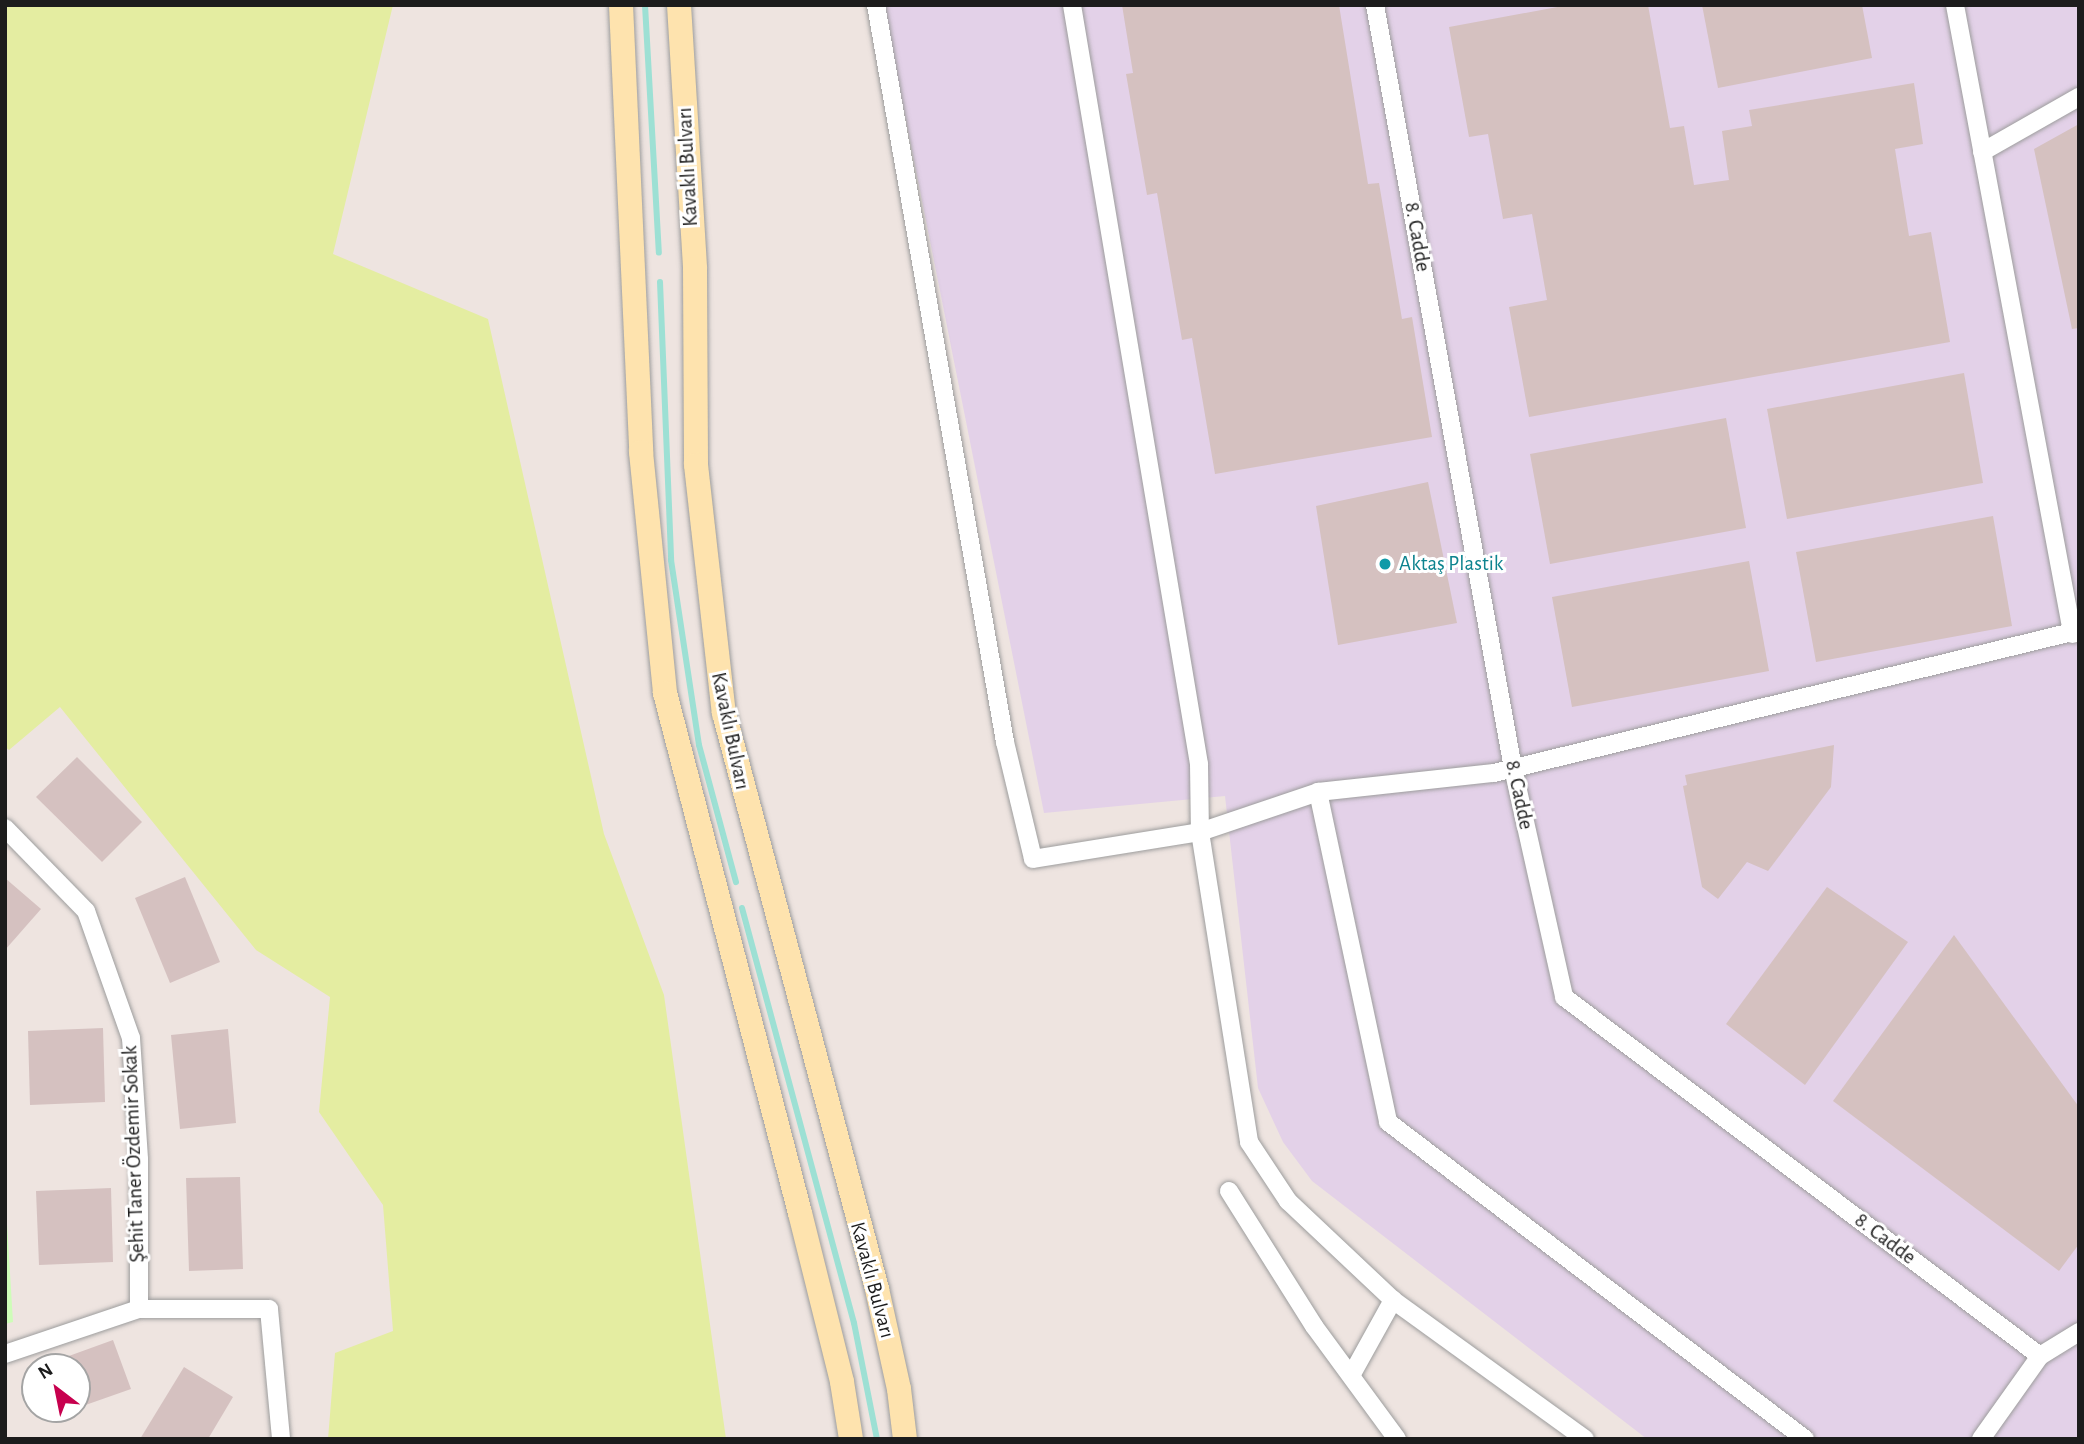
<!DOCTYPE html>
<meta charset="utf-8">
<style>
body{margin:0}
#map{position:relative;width:2084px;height:1444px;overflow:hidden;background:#eee4e0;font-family:"Alegreya Sans",sans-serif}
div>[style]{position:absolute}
.industrial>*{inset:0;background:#e3d1e8}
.grass>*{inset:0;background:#e4eda1}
.park>*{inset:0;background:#cefdb8}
.stream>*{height:6px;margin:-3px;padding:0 3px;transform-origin:3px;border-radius:3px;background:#9de0d4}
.building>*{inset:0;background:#d5c1c0}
.roads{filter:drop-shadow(0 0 2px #9d9d9d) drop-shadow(0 0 2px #9d9d9d)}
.minor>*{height:18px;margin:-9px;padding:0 9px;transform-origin:9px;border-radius:9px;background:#fff}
.tertiary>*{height:21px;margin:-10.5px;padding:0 10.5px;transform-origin:10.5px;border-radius:10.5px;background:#fff}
.secondary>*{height:24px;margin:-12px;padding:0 12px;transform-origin:12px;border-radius:12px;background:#fee3ae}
.dots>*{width:19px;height:19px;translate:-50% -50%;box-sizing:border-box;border:4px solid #fff;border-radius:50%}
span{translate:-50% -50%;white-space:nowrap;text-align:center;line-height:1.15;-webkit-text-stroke:6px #fff;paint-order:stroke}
.street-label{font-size:21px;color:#1c1c1c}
.culture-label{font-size:21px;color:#0d838f}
.left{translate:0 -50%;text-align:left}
.frame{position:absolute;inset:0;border:7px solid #1c1c1c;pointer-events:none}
.north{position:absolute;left:21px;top:1353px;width:70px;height:70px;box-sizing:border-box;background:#fff;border:2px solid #a4a4a4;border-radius:50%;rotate:328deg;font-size:19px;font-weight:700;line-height:28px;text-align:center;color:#1c1c1c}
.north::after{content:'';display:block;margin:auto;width:24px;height:32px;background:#c7004e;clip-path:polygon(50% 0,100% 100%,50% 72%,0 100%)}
</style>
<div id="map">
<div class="industrial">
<div style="clip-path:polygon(883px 5px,2079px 5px,2079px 1439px,1647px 1439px,1312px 1181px,1283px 1142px,1258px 1088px,1225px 796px,1044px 813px)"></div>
</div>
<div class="grass">
<div style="clip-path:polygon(5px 5px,393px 5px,333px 254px,488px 319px,604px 834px,664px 995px,726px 1439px,328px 1439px,335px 1353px,393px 1331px,383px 1205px,319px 1112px,330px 997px,256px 950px,60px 707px,9px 750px,5px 747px)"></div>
</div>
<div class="park">
<div style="clip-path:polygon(5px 1191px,13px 1322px,5px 1324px)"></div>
</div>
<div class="stream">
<div style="left:645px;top:5px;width:248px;rotate:86.8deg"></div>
<div style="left:660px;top:282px;width:278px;rotate:87.7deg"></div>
<div style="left:671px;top:560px;width:187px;rotate:81.4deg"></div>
<div style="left:699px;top:745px;width:142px;rotate:74.9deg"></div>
<div style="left:742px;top:908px;width:430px;rotate:74.9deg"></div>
<div style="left:854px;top:1323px;width:118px;rotate:78.8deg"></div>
</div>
<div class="building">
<div style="clip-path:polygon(1122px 5px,1339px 5px,1368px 184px,1379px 183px,1402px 319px,1412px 317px,1432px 437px,1215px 474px,1192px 338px,1182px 340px,1157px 193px,1147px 195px,1126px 74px,1133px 73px)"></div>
<div style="clip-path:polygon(1568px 5px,1648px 5px,1670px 128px,1684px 126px,1694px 185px,1729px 180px,1722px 131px,1752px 126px,1749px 110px,1914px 83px,1923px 144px,1895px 149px,1909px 236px,1931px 232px,1950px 342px,1529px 417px,1509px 307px,1547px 300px,1532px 214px,1503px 219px,1488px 134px,1469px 137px,1449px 27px)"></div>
<div style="clip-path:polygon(1702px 5px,1862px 5px,1872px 58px,1718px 88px)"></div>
<div style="clip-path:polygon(2079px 124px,2079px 328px,2072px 329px,2034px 149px)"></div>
<div style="clip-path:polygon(1964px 373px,1983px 483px,1787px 519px,1767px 409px)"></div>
<div style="clip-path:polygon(1726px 418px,1746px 528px,1550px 564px,1530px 454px)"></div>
<div style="clip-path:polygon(1428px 482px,1457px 623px,1338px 645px,1316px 506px)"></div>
<div style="clip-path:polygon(1993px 516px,2012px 626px,1816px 662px,1796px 552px)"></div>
<div style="clip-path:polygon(1749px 561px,1769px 671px,1572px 707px,1552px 597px)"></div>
<div style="clip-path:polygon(1834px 745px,1831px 787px,1768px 871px,1747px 862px,1718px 899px,1702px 887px,1683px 786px,1687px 785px,1685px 775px)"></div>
<div style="clip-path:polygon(77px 757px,142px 822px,102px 862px,36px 797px)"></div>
<div style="clip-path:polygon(185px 877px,220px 962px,170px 983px,135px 898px)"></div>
<div style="clip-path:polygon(5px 878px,41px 909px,5px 950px)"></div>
<div style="clip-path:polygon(1827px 887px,1908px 942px,1805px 1085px,1726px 1024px)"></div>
<div style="clip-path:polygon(1954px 935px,2079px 1107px,2079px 1244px,2059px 1271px,1833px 1101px)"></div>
<div style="clip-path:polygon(103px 1028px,105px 1102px,30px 1105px,28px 1031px)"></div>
<div style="clip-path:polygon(228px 1029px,236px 1123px,180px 1129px,171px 1035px)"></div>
<div style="clip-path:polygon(240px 1177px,243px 1269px,189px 1271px,186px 1178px)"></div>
<div style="clip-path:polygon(111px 1188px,113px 1262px,39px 1265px,36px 1191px)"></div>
<div style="clip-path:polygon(113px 1340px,131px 1389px,77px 1408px,77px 1367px,44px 1365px)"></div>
<div style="clip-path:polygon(184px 1367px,233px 1397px,208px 1439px,140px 1439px)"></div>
</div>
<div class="roads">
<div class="minor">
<div style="left:876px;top:5px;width:748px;rotate:80.07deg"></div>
<div style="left:1005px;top:742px;width:120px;rotate:76.5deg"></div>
<div style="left:1033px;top:859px;width:169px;rotate:-9.2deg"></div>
<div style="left:1200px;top:832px;width:314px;rotate:81deg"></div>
<div style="left:1249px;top:1142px;width:71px;rotate:56.5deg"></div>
<div style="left:1288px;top:1201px;width:144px;rotate:43.3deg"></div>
<div style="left:1393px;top:1300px;width:237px;rotate:35.9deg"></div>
<div style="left:1072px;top:5px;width:770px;rotate:80.5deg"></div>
<div style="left:1199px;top:764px;width:68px;rotate:89.2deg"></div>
<div style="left:1200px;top:832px;width:125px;rotate:-18.7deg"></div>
<div style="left:1318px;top:792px;width:177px;rotate:-6.2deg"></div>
<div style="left:1494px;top:773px;width:595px;rotate:-13.71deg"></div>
<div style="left:2072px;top:632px;width:638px;rotate:-100.57deg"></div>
<div style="left:1375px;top:5px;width:775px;rotate:79.75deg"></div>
<div style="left:1513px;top:768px;width:235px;rotate:77.4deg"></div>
<div style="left:1564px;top:997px;width:596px;rotate:37.02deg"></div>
<div style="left:1982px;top:152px;width:112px;rotate:-29.6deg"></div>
<div style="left:1318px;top:792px;width:337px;rotate:78deg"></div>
<div style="left:1388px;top:1122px;width:524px;rotate:37.24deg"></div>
<div style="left:5px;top:828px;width:116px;rotate:45.7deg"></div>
<div style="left:86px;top:911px;width:135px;rotate:70.5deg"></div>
<div style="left:131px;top:1038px;width:122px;rotate:86.2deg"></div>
<div style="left:139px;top:1160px;width:149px;rotate:90deg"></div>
<div style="left:1229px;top:1191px;width:160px;rotate:57.8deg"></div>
<div style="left:1314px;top:1326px;width:140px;rotate:53.7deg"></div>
<div style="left:5px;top:1354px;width:141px;rotate:-18.6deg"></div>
<div style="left:139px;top:1309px;width:130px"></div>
<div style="left:269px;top:1309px;width:131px;rotate:84.7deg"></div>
<div style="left:1352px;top:1374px;width:85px;rotate:-61deg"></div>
<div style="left:1981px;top:1439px;width:102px;rotate:-54.6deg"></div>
<div style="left:2040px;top:1356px;width:46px;rotate:-31.6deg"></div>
</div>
<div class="tertiary">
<div style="left:2072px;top:632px;width:10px;rotate:-45deg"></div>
</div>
<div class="secondary">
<div style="left:621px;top:5px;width:447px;rotate:87.4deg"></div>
<div style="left:641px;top:452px;width:242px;rotate:84.3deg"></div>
<div style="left:665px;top:693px;width:537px;rotate:75.45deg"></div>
<div style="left:800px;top:1213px;width:174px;rotate:76deg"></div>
<div style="left:842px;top:1382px;width:58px;rotate:81deg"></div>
<div style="left:679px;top:5px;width:264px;rotate:86.5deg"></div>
<div style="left:695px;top:269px;width:196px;rotate:89.7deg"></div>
<div style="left:696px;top:465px;width:250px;rotate:83.6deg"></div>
<div style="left:724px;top:713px;width:596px;rotate:75.12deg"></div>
<div style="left:877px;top:1289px;width:102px;rotate:77.6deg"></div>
<div style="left:899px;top:1389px;width:50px;rotate:83.2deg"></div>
</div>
</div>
<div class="dots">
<div style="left:1385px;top:564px;background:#0f9aa8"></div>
</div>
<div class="street-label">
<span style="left:688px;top:167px;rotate:-93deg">Kavaklı Bulvarı</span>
<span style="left:1417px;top:237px;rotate:80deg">8. Cadde</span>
<span style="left:730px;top:731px;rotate:78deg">Kavaklı Bulvarı</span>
<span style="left:1519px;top:795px;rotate:78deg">8. Cadde</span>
<span style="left:134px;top:1154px;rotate:-92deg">Şehit Taner Özdemir Sokak</span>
<span style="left:1885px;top:1239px;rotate:37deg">8. Cadde</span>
<span style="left:872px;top:1280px;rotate:75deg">Kavaklı Bulvarı</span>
</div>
<div class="culture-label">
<span class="left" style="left:1399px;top:564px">Aktaş Plastik</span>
</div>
<div class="frame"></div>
<div class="north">N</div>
</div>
